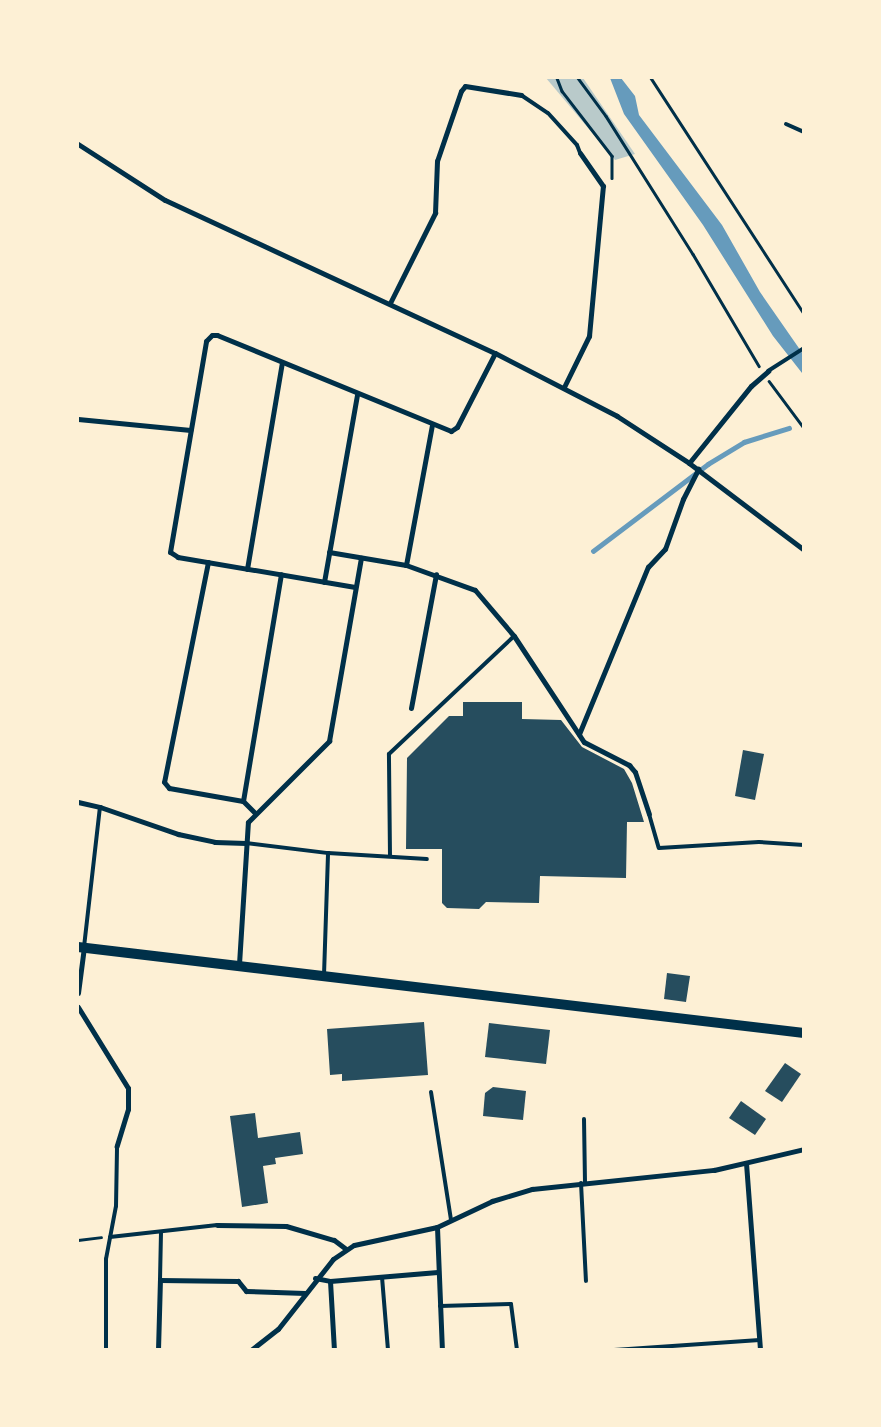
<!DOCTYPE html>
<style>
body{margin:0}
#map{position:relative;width:881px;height:1427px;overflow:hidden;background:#fdf0d5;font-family:"Crimson Pro",serif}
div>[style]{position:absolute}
.green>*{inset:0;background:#b9caca}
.water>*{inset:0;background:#669bbc}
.stream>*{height:4.5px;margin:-2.25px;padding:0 2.25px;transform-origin:2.25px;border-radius:2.25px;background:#669bbc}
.building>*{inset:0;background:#264d5e}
.path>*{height:2.5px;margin:-1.25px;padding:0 1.25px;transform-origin:1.25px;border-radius:1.25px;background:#003049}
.service>*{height:4px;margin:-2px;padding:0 2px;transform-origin:2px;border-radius:2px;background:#003049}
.minor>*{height:5px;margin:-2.5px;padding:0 2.5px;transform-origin:2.5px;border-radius:2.5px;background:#003049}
.secondary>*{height:10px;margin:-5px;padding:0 5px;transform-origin:5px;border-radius:5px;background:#003049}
span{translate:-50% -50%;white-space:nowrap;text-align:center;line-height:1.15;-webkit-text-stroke:4px #fdf0d5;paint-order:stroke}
.frame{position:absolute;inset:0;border:79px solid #fdf0d5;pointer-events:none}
</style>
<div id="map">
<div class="green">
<div style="clip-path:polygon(546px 78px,583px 78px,635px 154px,615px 160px)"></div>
</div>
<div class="water">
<div style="clip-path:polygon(610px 78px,621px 78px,635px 96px,639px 115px,722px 225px,760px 292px,803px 354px,803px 381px,802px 373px,773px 336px,703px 225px,624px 114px)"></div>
</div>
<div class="stream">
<div style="left:593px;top:551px;width:144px;rotate:-37.1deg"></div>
<div style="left:708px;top:464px;width:42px;rotate:-31.4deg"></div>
<div style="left:744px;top:442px;width:47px;rotate:-17.3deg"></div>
</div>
<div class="building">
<div style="clip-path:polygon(463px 702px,522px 702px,522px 719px,561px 720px,582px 747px,624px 769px,632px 783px,644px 822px,627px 822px,626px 878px,540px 876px,539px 903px,486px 902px,479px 909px,447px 908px,442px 903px,442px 849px,406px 849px,407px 758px,449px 716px,463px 716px)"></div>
<div style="clip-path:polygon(743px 750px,764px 754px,755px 800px,735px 796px)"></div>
<div style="clip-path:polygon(667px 973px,690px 976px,686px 1002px,664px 999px)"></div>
<div style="clip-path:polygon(424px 1022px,428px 1075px,342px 1081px,342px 1074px,330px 1075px,327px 1029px)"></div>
<div style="clip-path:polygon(489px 1023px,550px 1030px,546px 1064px,485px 1057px)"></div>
<div style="clip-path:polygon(785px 1063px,801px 1074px,782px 1102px,765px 1091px)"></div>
<div style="clip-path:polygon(493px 1087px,526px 1091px,523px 1120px,483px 1116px,485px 1093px)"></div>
<div style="clip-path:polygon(741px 1101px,766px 1119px,755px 1135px,729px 1118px)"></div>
<div style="clip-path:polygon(255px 1113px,258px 1138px,300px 1132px,303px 1154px,275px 1158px,276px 1164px,263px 1166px,268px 1203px,242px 1207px,230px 1116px)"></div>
</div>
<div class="path">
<div style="left:557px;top:78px;width:14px;rotate:69deg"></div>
<div style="left:562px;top:91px;width:82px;rotate:52.4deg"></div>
<div style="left:612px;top:156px;width:22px;rotate:90deg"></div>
<div style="left:578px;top:78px;width:47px;rotate:53.6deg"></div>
<div style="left:606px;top:116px;width:163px;rotate:57.8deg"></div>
<div style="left:693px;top:254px;width:130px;rotate:59.5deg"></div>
<div style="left:651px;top:78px;width:281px;rotate:57deg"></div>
<div style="left:769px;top:381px;width:59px;rotate:53.3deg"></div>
<div style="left:78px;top:1240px;width:23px;rotate:-7deg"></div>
</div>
<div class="service">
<div style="left:521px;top:95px;width:32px;rotate:34deg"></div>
<div style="left:548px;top:113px;width:43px;rotate:47.8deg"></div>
<div style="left:577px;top:145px;width:9px;rotate:69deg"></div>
<div style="left:786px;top:124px;width:20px;rotate:24deg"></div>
<div style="left:768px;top:371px;width:43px;rotate:-32.6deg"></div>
<div style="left:649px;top:814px;width:35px;rotate:74deg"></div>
<div style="left:659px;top:848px;width:100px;rotate:-3.4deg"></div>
<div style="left:759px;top:842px;width:45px;rotate:3.8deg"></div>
<div style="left:246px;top:843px;width:83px;rotate:7deg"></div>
<div style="left:328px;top:853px;width:99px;rotate:3.5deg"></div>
<div style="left:390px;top:856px;width:102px;rotate:-90.6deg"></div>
<div style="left:389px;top:754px;width:172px;rotate:-43.3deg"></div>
<div style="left:84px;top:947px;width:141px;rotate:-83.5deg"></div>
<div style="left:324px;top:975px;width:122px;rotate:-88.1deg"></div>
<div style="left:431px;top:1092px;width:130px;rotate:81.1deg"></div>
<div style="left:584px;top:1119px;width:63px;rotate:89.1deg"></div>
<div style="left:581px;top:1183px;width:98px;rotate:87.1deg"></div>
<div style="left:110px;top:1237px;width:108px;rotate:-6.4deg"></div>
<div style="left:382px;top:1277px;width:73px;rotate:85.3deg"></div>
<div style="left:160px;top:1280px;width:48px;rotate:-88.8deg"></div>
<div style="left:440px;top:1306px;width:71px;rotate:-1.6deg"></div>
<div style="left:511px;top:1304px;width:46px;rotate:82.6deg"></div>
<div style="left:106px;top:1350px;width:91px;rotate:-90deg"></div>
<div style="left:106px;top:1259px;width:54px;rotate:-79.3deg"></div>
<div style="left:116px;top:1206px;width:60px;rotate:-89deg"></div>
<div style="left:614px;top:1350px;width:146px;rotate:-3.9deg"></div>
</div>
<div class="minor">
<div style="left:78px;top:144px;width:103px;rotate:32.8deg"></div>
<div style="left:165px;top:200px;width:364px;rotate:24.9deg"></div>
<div style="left:495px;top:353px;width:137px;rotate:27.3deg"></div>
<div style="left:617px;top:416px;width:86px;rotate:33.1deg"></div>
<div style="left:689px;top:463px;width:144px;rotate:37.1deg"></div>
<div style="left:390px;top:303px;width:101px;rotate:-63.4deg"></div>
<div style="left:435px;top:213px;width:52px;rotate:-87.8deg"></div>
<div style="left:437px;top:161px;width:74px;rotate:-71.1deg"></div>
<div style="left:461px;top:91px;width:6px;rotate:-51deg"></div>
<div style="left:465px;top:86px;width:57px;rotate:9.1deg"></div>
<div style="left:564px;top:387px;width:57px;rotate:-63.9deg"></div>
<div style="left:589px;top:336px;width:151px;rotate:-84.7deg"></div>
<div style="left:603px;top:186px;width:40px;rotate:-124.9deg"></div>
<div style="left:78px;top:419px;width:113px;rotate:5.6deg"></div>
<div style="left:689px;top:463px;width:99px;rotate:-51.2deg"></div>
<div style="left:751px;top:386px;width:23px;rotate:-41deg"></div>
<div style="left:329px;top:552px;width:78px;rotate:9.6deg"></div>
<div style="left:406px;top:565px;width:73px;rotate:19.9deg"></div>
<div style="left:475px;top:590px;width:60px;rotate:49.7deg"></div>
<div style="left:514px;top:636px;width:127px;rotate:56.6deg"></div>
<div style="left:584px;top:742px;width:51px;rotate:27.1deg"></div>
<div style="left:629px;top:765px;width:9px;rotate:49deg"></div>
<div style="left:635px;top:772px;width:44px;rotate:71.6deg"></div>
<div style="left:208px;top:562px;width:224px;rotate:101.3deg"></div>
<div style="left:164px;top:782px;width:8px;rotate:50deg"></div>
<div style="left:169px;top:788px;width:75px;rotate:10deg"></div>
<div style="left:243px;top:801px;width:17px;rotate:45deg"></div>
<div style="left:406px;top:565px;width:142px;rotate:-79.5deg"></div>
<div style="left:247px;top:569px;width:209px;rotate:-80.4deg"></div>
<div style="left:324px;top:582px;width:191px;rotate:-80deg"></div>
<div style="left:355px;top:587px;width:180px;rotate:-170.4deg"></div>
<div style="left:178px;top:557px;width:9px;rotate:-148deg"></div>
<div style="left:170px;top:552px;width:214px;rotate:-80.3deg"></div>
<div style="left:206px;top:341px;width:8px;rotate:-45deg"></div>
<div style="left:212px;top:335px;width:5px"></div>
<div style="left:217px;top:335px;width:253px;rotate:22.3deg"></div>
<div style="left:451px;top:431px;width:7px;rotate:-34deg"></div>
<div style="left:457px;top:427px;width:83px;rotate:-62.8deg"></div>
<div style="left:411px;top:708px;width:136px;rotate:-79.4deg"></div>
<div style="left:579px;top:734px;width:181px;rotate:-67.6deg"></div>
<div style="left:648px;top:567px;width:25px;rotate:-47deg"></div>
<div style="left:665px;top:549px;width:53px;rotate:-70.2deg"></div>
<div style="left:683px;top:499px;width:34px;rotate:-63deg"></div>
<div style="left:243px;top:801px;width:230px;rotate:-80.5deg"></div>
<div style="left:78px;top:802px;width:23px;rotate:13deg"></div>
<div style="left:100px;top:807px;width:83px;rotate:19.1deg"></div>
<div style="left:178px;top:834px;width:38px;rotate:12deg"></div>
<div style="left:215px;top:842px;width:31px;rotate:2deg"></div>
<div style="left:239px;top:964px;width:142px;rotate:-86.4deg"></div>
<div style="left:248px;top:822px;width:115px;rotate:-45deg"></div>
<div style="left:329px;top:741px;width:186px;rotate:-80.1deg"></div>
<div style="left:78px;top:993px;width:46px;rotate:-82.6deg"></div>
<div style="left:78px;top:1007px;width:95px;rotate:58.3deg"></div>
<div style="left:128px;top:1088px;width:21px;rotate:90deg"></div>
<div style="left:128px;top:1109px;width:39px;rotate:107deg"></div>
<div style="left:746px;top:1163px;width:188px;rotate:85.7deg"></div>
<div style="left:217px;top:1225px;width:69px;rotate:0.8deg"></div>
<div style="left:286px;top:1226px;width:50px;rotate:16.3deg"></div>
<div style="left:334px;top:1240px;width:15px;rotate:37deg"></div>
<div style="left:437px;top:1227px;width:123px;rotate:87.7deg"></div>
<div style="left:315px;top:1278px;width:15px;rotate:11deg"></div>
<div style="left:330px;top:1281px;width:108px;rotate:-4.8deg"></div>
<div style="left:330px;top:1281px;width:69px;rotate:86.7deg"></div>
<div style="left:158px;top:1350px;width:70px;rotate:-88.4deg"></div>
<div style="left:160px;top:1280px;width:78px;rotate:0.7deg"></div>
<div style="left:238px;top:1281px;width:13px;rotate:51deg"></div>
<div style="left:246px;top:1291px;width:59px;rotate:1.9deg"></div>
<div style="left:251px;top:1350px;width:34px;rotate:-38deg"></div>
<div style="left:278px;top:1329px;width:89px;rotate:-51.8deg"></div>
<div style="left:333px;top:1259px;width:25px;rotate:-34deg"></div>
<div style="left:354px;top:1245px;width:85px;rotate:-12.2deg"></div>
<div style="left:437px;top:1227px;width:61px;rotate:-25.3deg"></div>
<div style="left:492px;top:1201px;width:42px;rotate:-16.7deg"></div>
<div style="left:532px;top:1189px;width:183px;rotate:-6deg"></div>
<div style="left:714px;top:1170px;width:92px;rotate:-13.1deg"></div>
</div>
<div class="secondary">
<div style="left:78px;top:947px;width:731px;rotate:6.76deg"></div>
</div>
<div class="frame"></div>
</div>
